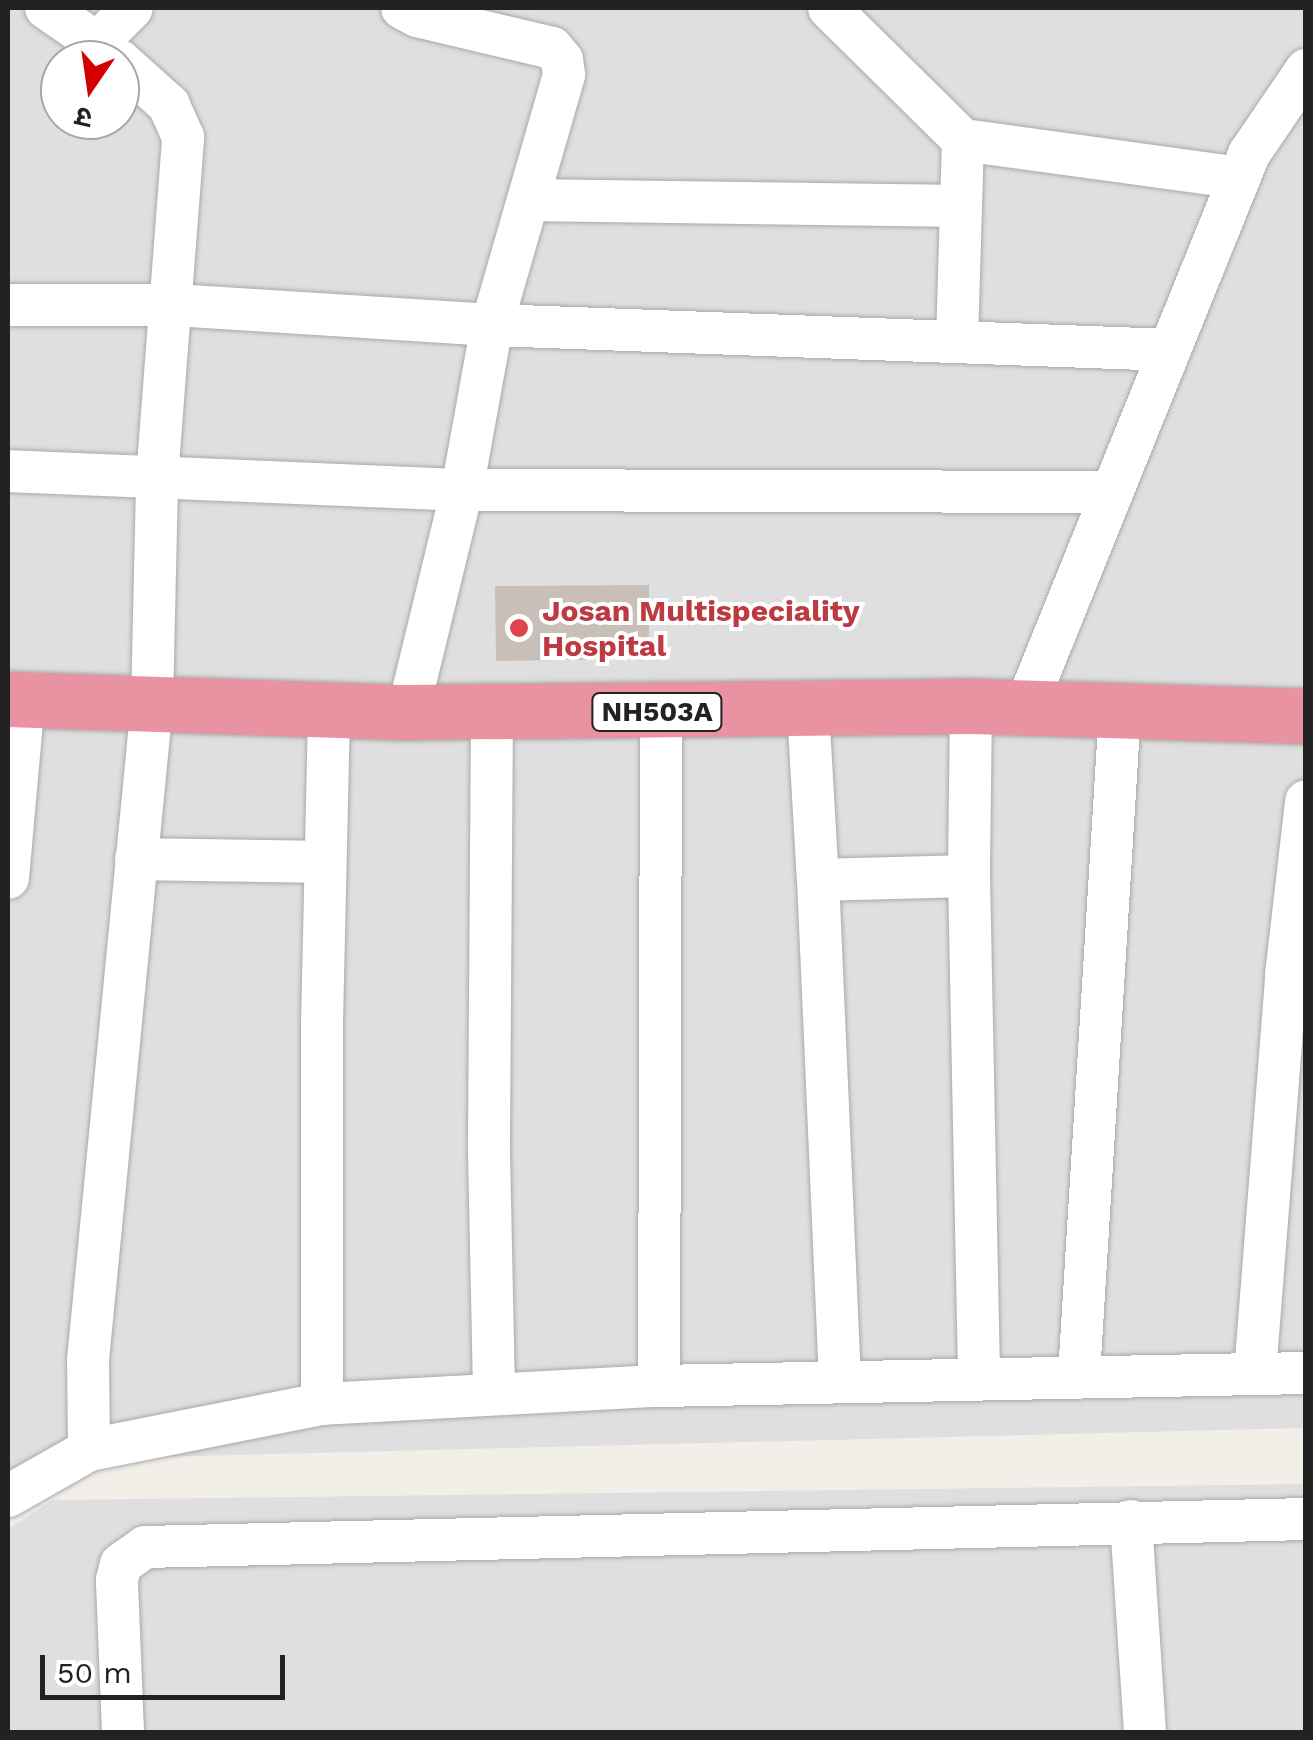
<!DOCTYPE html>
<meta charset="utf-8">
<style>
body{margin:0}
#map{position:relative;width:1313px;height:1740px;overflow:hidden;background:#f2efe9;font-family:"Work Sans","Noto Sans Devanagari",sans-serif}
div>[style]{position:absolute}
.residential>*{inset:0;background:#e0dfdf}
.building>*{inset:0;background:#c7bfb8}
.roads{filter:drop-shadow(0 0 2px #a9a9a9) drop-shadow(0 0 2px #a9a9a9)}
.minor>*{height:42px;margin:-21px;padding:0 21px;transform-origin:21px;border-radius:21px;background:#fff}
.highway>*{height:55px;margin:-27.5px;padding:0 27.5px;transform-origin:27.5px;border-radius:27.5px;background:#e892a2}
.dots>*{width:28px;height:28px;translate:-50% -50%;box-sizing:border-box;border:5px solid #fff;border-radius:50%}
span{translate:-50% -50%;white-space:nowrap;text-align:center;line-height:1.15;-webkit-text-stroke:8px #fff;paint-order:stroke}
.shield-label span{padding:2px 8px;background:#fff;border:2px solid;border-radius:8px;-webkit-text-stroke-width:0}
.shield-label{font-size:28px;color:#222;font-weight:700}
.health-label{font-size:30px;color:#be3a42;font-weight:700}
.left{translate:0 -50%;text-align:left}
.frame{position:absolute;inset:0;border:10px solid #222;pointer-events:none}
.north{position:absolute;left:40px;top:40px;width:100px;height:100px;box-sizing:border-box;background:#fff;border:2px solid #a7a7a7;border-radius:50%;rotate:193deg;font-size:28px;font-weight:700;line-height:40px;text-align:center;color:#222}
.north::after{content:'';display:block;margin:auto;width:35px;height:45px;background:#d40000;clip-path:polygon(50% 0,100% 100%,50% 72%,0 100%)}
.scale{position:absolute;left:40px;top:1655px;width:245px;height:45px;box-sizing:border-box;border:5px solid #222;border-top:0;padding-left:12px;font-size:30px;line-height:35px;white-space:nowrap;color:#222;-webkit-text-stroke:8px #fff;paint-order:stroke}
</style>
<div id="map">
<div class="residential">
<div style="clip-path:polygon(evenodd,8px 8px,1305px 8px,1305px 1428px,34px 1460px,8px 1476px,8px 8px,60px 60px,120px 60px,120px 120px,60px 120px,60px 60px)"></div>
<div style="clip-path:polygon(1305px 1484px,1305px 1732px,8px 1732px,8px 1529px,53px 1500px)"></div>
</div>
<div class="building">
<div style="clip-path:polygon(649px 585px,649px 659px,496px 661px,495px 586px)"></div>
</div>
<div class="roads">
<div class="minor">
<div style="left:46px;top:8px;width:62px;rotate:34.5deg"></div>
<div style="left:97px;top:43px;width:49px;rotate:-45deg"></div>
<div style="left:402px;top:8px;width:17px;rotate:28deg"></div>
<div style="left:417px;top:16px;width:139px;rotate:13.3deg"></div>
<div style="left:552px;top:48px;width:16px;rotate:50deg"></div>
<div style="left:562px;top:60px;width:15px;rotate:82deg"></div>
<div style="left:564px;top:75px;width:260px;rotate:106.1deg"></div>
<div style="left:492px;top:325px;width:168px;rotate:100.3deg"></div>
<div style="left:462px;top:490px;width:228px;rotate:103.7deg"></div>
<div style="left:829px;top:8px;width:188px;rotate:44.6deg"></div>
<div style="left:963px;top:140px;width:279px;rotate:7.8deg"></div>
<div style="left:528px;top:200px;width:433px;rotate:0.8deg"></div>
<div style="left:8px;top:305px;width:166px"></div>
<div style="left:174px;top:305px;width:319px;rotate:3.6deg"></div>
<div style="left:492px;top:325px;width:678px;rotate:2.11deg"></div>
<div style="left:957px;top:342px;width:202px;rotate:-88.3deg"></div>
<div style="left:8px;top:471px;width:454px;rotate:2.4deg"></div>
<div style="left:462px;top:490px;width:650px;rotate:0.18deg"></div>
<div style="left:971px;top:706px;width:170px;rotate:90.7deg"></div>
<div style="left:969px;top:876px;width:500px;rotate:88.85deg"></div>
<div style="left:1025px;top:708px;width:598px;rotate:-67.98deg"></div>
<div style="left:1249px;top:154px;width:102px;rotate:-55.8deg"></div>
<div style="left:808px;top:709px;width:171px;rotate:86.7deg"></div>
<div style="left:492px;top:712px;width:440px;rotate:90.4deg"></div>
<div style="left:489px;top:1152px;width:240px;rotate:88.8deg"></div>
<div style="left:136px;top:859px;width:189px;rotate:0.9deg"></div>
<div style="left:8px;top:878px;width:179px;rotate:-84.9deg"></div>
<div style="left:1255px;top:1373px;width:399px;rotate:-85.5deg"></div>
<div style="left:1286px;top:975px;width:175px;rotate:-83.4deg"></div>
<div style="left:1079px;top:1375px;width:665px;rotate:-86.47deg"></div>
<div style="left:840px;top:1381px;width:501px;rotate:-92.51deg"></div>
<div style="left:818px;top:880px;width:151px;rotate:-1.5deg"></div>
<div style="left:659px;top:1386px;width:674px;rotate:-89.83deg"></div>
<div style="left:322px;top:1404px;width:381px;rotate:-90deg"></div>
<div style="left:322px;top:1023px;width:314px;rotate:-88.7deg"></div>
<div style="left:89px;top:1450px;width:90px;rotate:-90.6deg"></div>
<div style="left:88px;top:1360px;width:659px;rotate:-84.43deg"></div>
<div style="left:152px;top:704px;width:226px;rotate:-88.7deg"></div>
<div style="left:157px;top:478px;width:342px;rotate:-85.6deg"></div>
<div style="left:183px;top:137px;width:35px;rotate:-114deg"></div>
<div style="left:169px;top:105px;width:66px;rotate:-138.1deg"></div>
<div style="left:8px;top:1496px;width:93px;rotate:-29.6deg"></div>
<div style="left:89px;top:1450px;width:237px;rotate:-11.2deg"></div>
<div style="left:322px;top:1404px;width:337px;rotate:-3.1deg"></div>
<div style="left:659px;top:1386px;width:647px;rotate:-1.15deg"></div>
<div style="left:1131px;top:1521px;width:211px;rotate:86.2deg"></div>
<div style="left:123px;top:1732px;width:152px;rotate:-92.3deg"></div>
<div style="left:117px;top:1580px;width:16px;rotate:-76deg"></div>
<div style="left:121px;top:1564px;width:29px;rotate:-35deg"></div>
<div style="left:145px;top:1547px;width:1161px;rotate:-1.38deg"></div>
</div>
<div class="highway">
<div style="left:8px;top:699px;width:400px;rotate:1.9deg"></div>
<div style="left:408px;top:712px;width:563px;rotate:-0.61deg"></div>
<div style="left:971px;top:706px;width:335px;rotate:1.7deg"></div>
</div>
</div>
<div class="dots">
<div style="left:519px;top:628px;background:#e0444e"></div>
</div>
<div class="shield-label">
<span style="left:657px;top:712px">NH503A</span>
</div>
<div class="health-label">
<span class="left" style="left:542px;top:628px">Josan Multispeciality<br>Hospital</span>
</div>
<div class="frame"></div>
<div class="north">उ</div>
<div class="scale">50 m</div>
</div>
